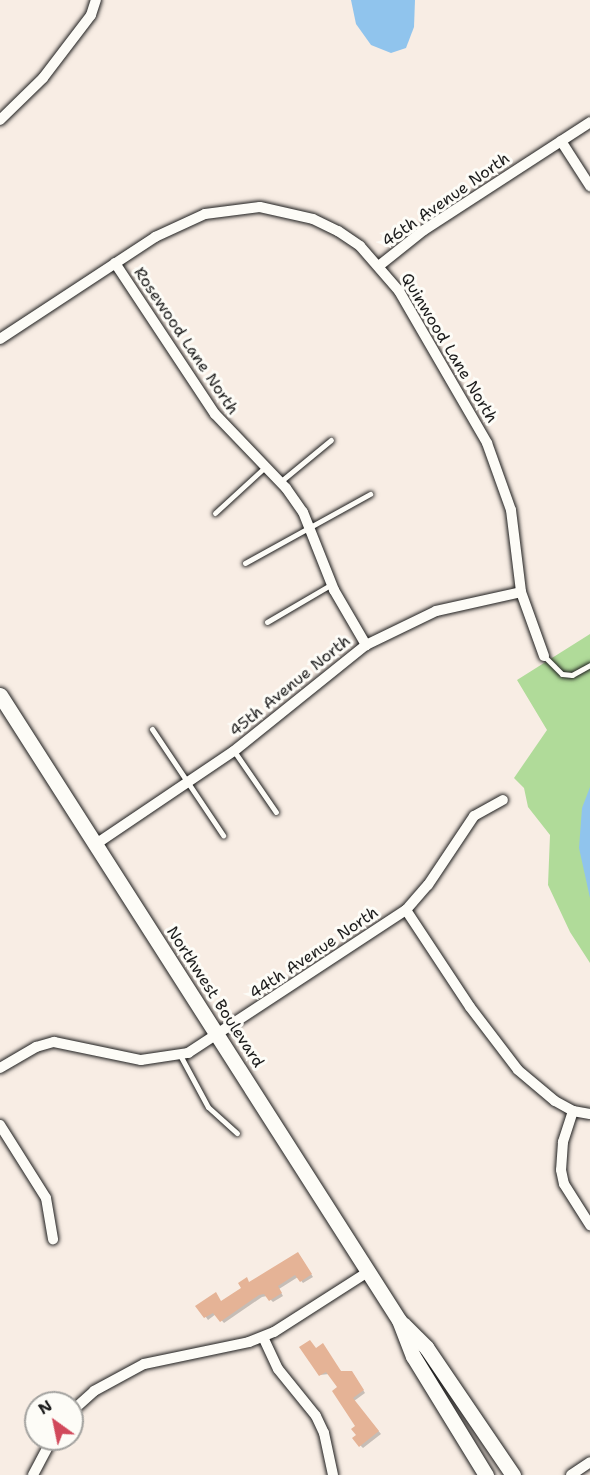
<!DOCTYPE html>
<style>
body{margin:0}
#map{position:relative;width:590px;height:1475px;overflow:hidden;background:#f8ede4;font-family:"Shantell Sans",sans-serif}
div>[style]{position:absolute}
.green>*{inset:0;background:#b0db99}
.water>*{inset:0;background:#90c4ed}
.shadow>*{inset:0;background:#0003}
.building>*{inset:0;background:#e5b396}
.roads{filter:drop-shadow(0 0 2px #1c1c1c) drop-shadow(0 0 2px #1c1c1c)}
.lane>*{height:5px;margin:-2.5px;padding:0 2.5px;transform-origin:2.5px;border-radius:2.5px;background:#fdfcf7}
.street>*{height:10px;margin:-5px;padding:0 5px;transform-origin:5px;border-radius:5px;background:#fdfcf7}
.secondary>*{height:15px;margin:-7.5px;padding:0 7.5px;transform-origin:7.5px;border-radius:7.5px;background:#fdfcf7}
span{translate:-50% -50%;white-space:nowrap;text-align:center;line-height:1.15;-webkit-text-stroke:6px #fdfcf7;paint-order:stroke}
.street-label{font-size:16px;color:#1c1c1c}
.north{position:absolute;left:24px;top:1391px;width:60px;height:60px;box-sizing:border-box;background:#fdfcf7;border:2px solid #a3a29f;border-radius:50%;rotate:327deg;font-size:16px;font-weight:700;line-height:24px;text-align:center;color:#1c1c1c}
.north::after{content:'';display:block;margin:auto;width:21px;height:27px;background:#d1495b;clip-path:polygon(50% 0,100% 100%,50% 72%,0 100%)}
</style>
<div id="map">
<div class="green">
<div style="clip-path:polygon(590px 634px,590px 963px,570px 932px,548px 885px,550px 835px,528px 807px,524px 788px,514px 778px,547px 730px,517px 680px)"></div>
</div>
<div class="water">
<div style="clip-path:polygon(351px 0,415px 0,414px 27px,406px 48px,391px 53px,371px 45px,356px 24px)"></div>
<div style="clip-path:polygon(590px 787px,590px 898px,579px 848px,582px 808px)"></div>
</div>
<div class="shadow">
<div style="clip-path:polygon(300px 1256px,313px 1277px,303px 1283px,298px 1277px,279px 1289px,283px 1296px,273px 1302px,267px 1296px,262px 1297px,224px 1323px,216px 1314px,208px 1320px,198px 1306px,222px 1302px)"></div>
<div style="clip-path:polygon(316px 1349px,342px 1372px,354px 1375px,365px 1393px,354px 1401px,381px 1434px,363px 1448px,354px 1439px,358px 1435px,357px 1426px,339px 1388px,329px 1374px,320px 1375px)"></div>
</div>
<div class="building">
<div style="clip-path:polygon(298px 1252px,312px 1274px,300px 1282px,295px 1275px,278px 1286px,282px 1293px,269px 1301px,264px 1294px,259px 1295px,220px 1322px,213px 1313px,204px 1318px,195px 1306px,216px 1292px,221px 1301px,241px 1288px,238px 1283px,247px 1277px,249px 1282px)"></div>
<div style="clip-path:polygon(310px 1340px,316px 1348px,323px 1343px,341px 1371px,352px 1371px,364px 1390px,353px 1398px,379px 1431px,359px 1447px,352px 1438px,356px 1435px,351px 1429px,355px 1426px,332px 1391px,337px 1387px,326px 1372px,319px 1376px,299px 1347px)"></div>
</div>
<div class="roads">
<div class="lane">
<div style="left:280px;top:482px;width:66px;rotate:-39.5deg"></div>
<div style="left:215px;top:513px;width:68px;rotate:-42.6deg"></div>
<div style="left:245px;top:563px;width:143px;rotate:-28.9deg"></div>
<div style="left:267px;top:622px;width:75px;rotate:-30.3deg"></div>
<div style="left:544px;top:656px;width:25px;rotate:45deg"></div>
<div style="left:562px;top:674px;width:10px;rotate:6deg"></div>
<div style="left:572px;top:675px;width:21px;rotate:-29deg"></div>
<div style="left:152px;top:729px;width:128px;rotate:56.2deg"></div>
<div style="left:234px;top:751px;width:74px;rotate:55.5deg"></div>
<div style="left:180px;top:1055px;width:59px;rotate:61.7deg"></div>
<div style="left:208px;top:1107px;width:39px;rotate:42deg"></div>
</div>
<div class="street">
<div style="left:0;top:120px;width:60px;rotate:-44.3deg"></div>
<div style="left:43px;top:78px;width:79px;rotate:-52.7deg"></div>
<div style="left:91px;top:15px;width:16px;rotate:-72deg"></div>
<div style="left:561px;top:141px;width:54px;rotate:57.2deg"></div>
<div style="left:115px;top:263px;width:181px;rotate:56.5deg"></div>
<div style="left:215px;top:414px;width:103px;rotate:46.2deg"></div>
<div style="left:286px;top:488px;width:29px;rotate:55deg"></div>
<div style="left:303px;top:512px;width:84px;rotate:68.3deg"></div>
<div style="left:334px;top:590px;width:64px;rotate:59.8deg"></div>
<div style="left:380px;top:265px;width:56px;rotate:-38.5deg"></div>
<div style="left:424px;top:230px;width:198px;rotate:-33deg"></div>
<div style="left:0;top:339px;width:186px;rotate:-33.3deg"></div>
<div style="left:155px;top:237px;width:55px;rotate:-24.7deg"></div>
<div style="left:205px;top:214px;width:55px;rotate:-7.3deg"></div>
<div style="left:260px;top:207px;width:54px;rotate:12.8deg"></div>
<div style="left:313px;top:219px;width:28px;rotate:26deg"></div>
<div style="left:338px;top:231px;width:27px;rotate:34deg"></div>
<div style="left:360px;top:246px;width:60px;rotate:49.1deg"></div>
<div style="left:399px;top:291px;width:176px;rotate:59.9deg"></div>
<div style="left:487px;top:443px;width:71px;rotate:70.3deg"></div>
<div style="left:511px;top:510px;width:83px;rotate:83deg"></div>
<div style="left:521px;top:592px;width:68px;rotate:70.2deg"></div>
<div style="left:96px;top:844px;width:166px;rotate:-34deg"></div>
<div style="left:234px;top:751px;width:169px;rotate:-38.8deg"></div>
<div style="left:366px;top:645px;width:78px;rotate:-25.9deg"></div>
<div style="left:436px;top:611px;width:87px;rotate:-12.6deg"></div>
<div style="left:406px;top:910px;width:116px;rotate:56.6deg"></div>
<div style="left:470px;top:1007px;width:79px;rotate:52.7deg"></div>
<div style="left:518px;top:1070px;width:48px;rotate:40deg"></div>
<div style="left:555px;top:1101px;width:21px;rotate:29deg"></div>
<div style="left:573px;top:1111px;width:33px;rotate:108deg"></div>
<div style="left:563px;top:1142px;width:28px;rotate:94deg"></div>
<div style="left:561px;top:1170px;width:14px;rotate:78deg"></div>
<div style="left:564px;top:1184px;width:49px;rotate:57.6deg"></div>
<div style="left:0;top:1068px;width:42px;rotate:-30.3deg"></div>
<div style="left:36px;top:1047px;width:19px;rotate:-16deg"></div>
<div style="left:54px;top:1042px;width:89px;rotate:11.7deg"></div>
<div style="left:141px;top:1060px;width:48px;rotate:-8.5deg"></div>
<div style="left:188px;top:1053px;width:261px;rotate:-33.3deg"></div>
<div style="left:406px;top:910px;width:33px;rotate:-49deg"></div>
<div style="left:428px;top:885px;width:83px;rotate:-56.3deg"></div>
<div style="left:474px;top:816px;width:33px;rotate:-29deg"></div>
<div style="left:573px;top:1111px;width:17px;rotate:10deg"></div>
<div style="left:0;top:1125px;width:86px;rotate:57.8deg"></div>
<div style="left:46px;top:1198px;width:42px;rotate:80.3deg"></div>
<div style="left:263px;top:1337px;width:35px;rotate:65deg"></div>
<div style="left:278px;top:1369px;width:60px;rotate:51deg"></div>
<div style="left:316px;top:1416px;width:19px;rotate:65deg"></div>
<div style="left:324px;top:1433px;width:43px;rotate:77.9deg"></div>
<div style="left:72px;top:1411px;width:30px;rotate:-42deg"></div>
<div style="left:94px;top:1391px;width:57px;rotate:-28.4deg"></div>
<div style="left:144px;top:1364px;width:107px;rotate:-11.8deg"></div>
<div style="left:249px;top:1342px;width:27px;rotate:-22deg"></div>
<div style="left:274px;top:1332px;width:112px;rotate:-32.6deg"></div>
<div style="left:33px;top:1475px;width:41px;rotate:-62.2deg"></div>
<div style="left:571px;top:1475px;width:23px;rotate:-34deg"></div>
</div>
<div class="secondary">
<div style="left:0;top:695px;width:742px;rotate:57.45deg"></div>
<div style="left:399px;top:1320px;width:39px;rotate:69deg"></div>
<div style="left:413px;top:1356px;width:140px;rotate:58.5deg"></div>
<div style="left:403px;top:1324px;width:33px;rotate:45deg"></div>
<div style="left:426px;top:1347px;width:155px;rotate:55.8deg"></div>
</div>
</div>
<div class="street-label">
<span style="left:446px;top:200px;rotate:-35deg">46th Avenue North</span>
<span style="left:186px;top:341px;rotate:56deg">Rosewood Lane North</span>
<span style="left:449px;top:348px;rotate:59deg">Quinwood Lane North</span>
<span style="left:290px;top:686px;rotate:-39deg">45th Avenue North</span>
<span style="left:314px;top:953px;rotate:-34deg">44th Avenue North</span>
<span style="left:215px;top:997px;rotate:57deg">Northwest Boulevard</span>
</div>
<div class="north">N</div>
</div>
